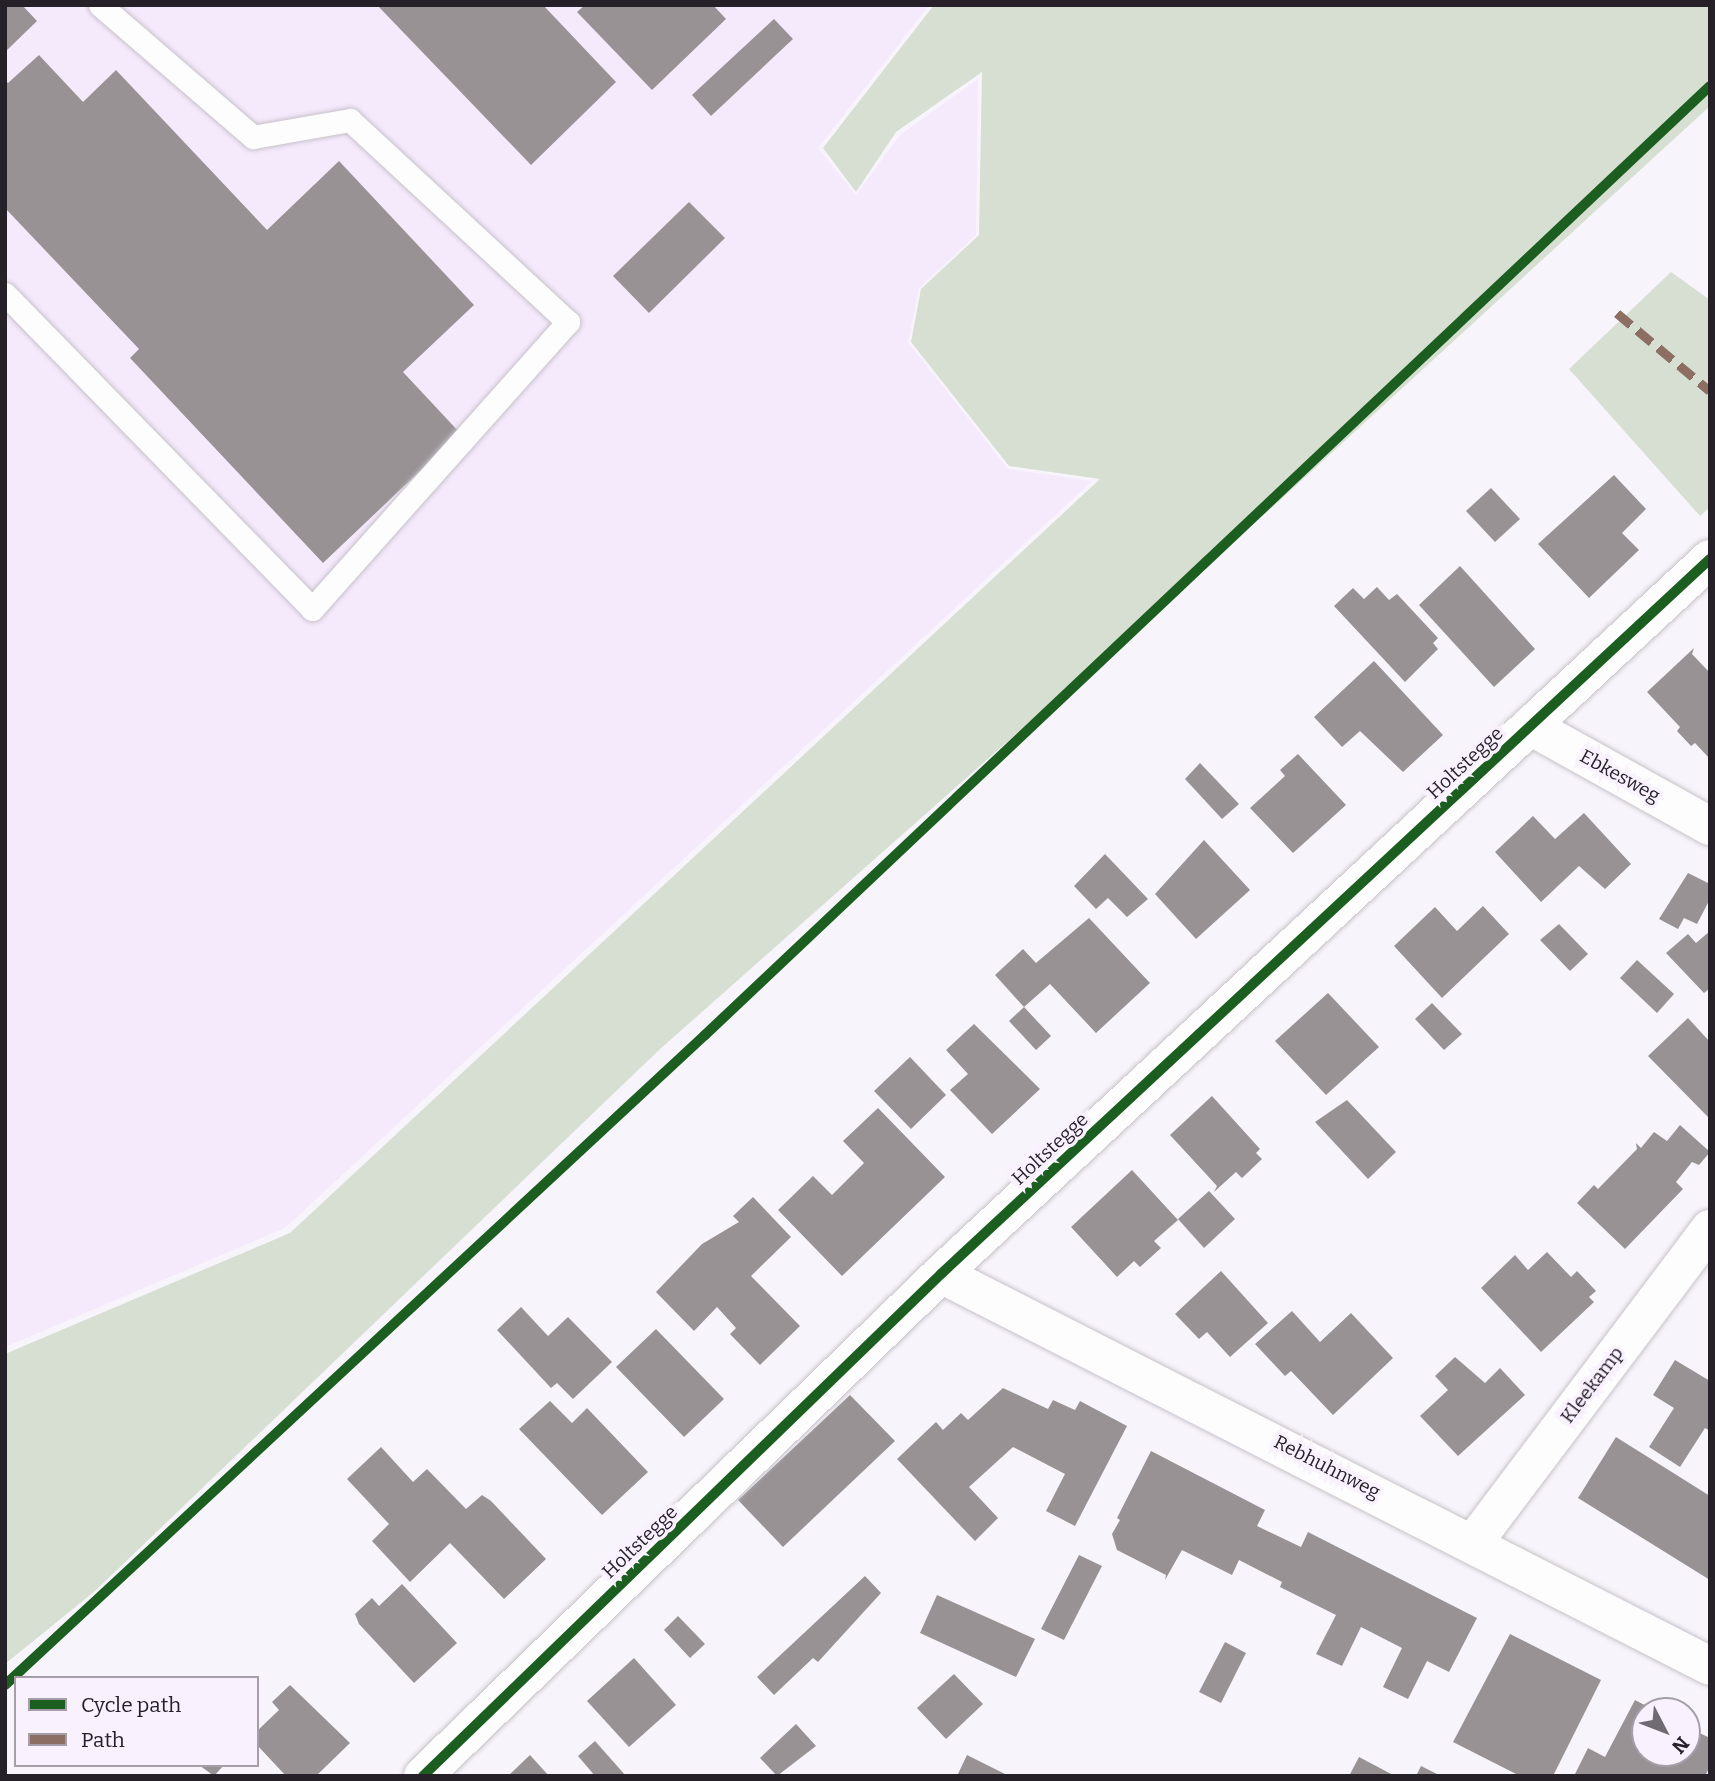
<!DOCTYPE html>
<style>
body{margin:0}
#map{position:relative;width:1715px;height:1781px;overflow:hidden;background:#f8f4fb;font-family:Bitter,serif}
div>[style]{position:absolute}
.built>*{inset:0;background:#f5e9fc}
.green>*{inset:0;background:#d6dfd1}
.building>*{inset:0;background:#999295}
.roads{filter:drop-shadow(0 0 2px #c6c2c9) drop-shadow(0 0 2px #c6c2c9)}
.service>*{height:23px;margin:-11.5px;padding:0 11.5px;transform-origin:11.5px;border-radius:11.5px;background:#fefdfe}
.minor>*{height:38px;margin:-19px;padding:0 19px;transform-origin:19px;border-radius:19px;background:#fefdfe}
.quiet>*{height:9px;margin-top:-4.5px;transform-origin:0;background:repeating-linear-gradient(90deg,#8d6e63 0 18px,transparent 0 27px)}
.cycleway>*{height:10px;margin:-5px;padding:0 5px;transform-origin:5px;border-radius:5px;background:#1b5e20}
span{translate:-50% -50%;white-space:nowrap;text-align:center;line-height:1.15;-webkit-text-stroke:7px #f9f1fe;paint-order:stroke}
.street-label{font-size:19px;color:#262129}
.frame{position:absolute;inset:0;border:7px solid #262129;pointer-events:none}
.legend{position:absolute;left:14px;top:1676px;width:245px;height:91px;box-sizing:border-box;background:#f9f1fe;border:2px solid #a59ea9;margin:0;padding:9px 12px;list-style:none;font-size:21px;color:#262129}
.legend li{display:flex;align-items:center;gap:14px;height:35px}
.legend b{width:35px;border:2px solid #a59ea9}
.north{position:absolute;left:1631px;top:1697px;width:70px;height:70px;box-sizing:border-box;background:#f9f1fe;border:2px solid #a59ea9;border-radius:50%;rotate:132deg;font-size:19px;font-weight:700;line-height:28px;text-align:center;color:#262129}
.north::after{content:'';display:block;margin:auto;width:24px;height:32px;background:#706b72;clip-path:polygon(50% 0,100% 100%,50% 72%,0 100%)}
</style>
<div id="map">
<div class="built">
<div style="clip-path:polygon(5px 5px,929px 5px,818px 148px,856px 195px,900px 135px,978px 79px,976px 235px,919px 288px,908px 342px,1008px 469px,1092px 481px,285px 1228px,5px 1347px)"></div>
</div>
<div class="green">
<div style="clip-path:polygon(934px 5px,1710px 5px,1710px 106px,1277px 503px,659px 1050px,95px 1591px,5px 1664px,5px 1354px,290px 1233px,1100px 479px,1009px 466px,911px 342px,921px 289px,979px 235px,982px 72px,896px 132px,856px 192px,823px 148px)"></div>
<div style="clip-path:polygon(1671px 272px,1710px 300px,1710px 507px,1700px 516px,1569px 369px)"></div>
</div>
<div class="building">
<div style="clip-path:polygon(5px 5px,22px 5px,37px 21px,5px 52px)"></div>
<div style="clip-path:polygon(377px 5px,543px 5px,616px 82px,531px 165px)"></div>
<div style="clip-path:polygon(585px 5px,713px 5px,726px 19px,652px 90px,577px 12px)"></div>
<div style="clip-path:polygon(774px 19px,793px 39px,711px 116px,692px 95px)"></div>
<div style="clip-path:polygon(39px 55px,83px 102px,116px 70px,267px 230px,339px 161px,474px 305px,403px 372px,460px 433px,323px 563px,130px 358px,139px 349px,5px 208px,5px 80px,8px 83px)"></div>
<div style="clip-path:polygon(689px 202px,725px 238px,649px 313px,613px 276px)"></div>
<div style="clip-path:polygon(1614px 475px,1646px 509px,1622px 533px,1639px 550px,1589px 598px,1538px 544px)"></div>
<div style="clip-path:polygon(1491px 488px,1520px 519px,1495px 542px,1466px 511px)"></div>
<div style="clip-path:polygon(1460px 566px,1535px 649px,1494px 687px,1419px 605px)"></div>
<div style="clip-path:polygon(1377px 587px,1389px 600px,1397px 594px,1438px 638px,1433px 643px,1438px 649px,1405px 682px,1334px 606px,1353px 588px,1364px 599px)"></div>
<div style="clip-path:polygon(1694px 648px,1692px 654px,1710px 673px,1710px 759px,1695px 743px,1691px 746px,1677px 731px,1680px 727px,1647px 692px)"></div>
<div style="clip-path:polygon(1374px 661px,1443px 735px,1403px 772px,1360px 731px,1342px 747px,1314px 717px)"></div>
<div style="clip-path:polygon(1298px 754px,1346px 805px,1293px 853px,1250px 808px,1285px 776px,1280px 770px)"></div>
<div style="clip-path:polygon(1200px 763px,1239px 804px,1222px 819px,1185px 779px)"></div>
<div style="clip-path:polygon(1584px 813px,1631px 864px,1605px 889px,1579px 866px,1541px 902px,1495px 852px,1533px 816px,1555px 839px)"></div>
<div style="clip-path:polygon(1204px 840px,1250px 890px,1196px 939px,1155px 894px)"></div>
<div style="clip-path:polygon(1105px 854px,1148px 899px,1127px 917px,1108px 898px,1096px 909px,1074px 886px)"></div>
<div style="clip-path:polygon(1688px 873px,1710px 884px,1710px 899px,1697px 924px,1684px 918px,1678px 929px,1659px 919px)"></div>
<div style="clip-path:polygon(1483px 906px,1509px 934px,1442px 998px,1394px 946px,1435px 907px,1457px 931px)"></div>
<div style="clip-path:polygon(1089px 918px,1150px 983px,1096px 1033px,1050px 984px,1024px 1007px,995px 975px,1023px 949px,1036px 963px)"></div>
<div style="clip-path:polygon(1559px 924px,1588px 954px,1570px 971px,1540px 940px)"></div>
<div style="clip-path:polygon(1710px 931px,1710px 988px,1704px 993px,1666px 953px,1688px 934px,1696px 943px)"></div>
<div style="clip-path:polygon(1637px 960px,1674px 994px,1657px 1013px,1620px 978px)"></div>
<div style="clip-path:polygon(1328px 993px,1379px 1047px,1326px 1095px,1275px 1041px)"></div>
<div style="clip-path:polygon(1432px 1003px,1462px 1034px,1444px 1050px,1415px 1019px)"></div>
<div style="clip-path:polygon(1024px 1007px,1051px 1036px,1036px 1050px,1009px 1021px)"></div>
<div style="clip-path:polygon(1688px 1018px,1710px 1042px,1710px 1119px,1648px 1056px)"></div>
<div style="clip-path:polygon(974px 1024px,1040px 1089px,992px 1134px,950px 1090px,968px 1074px,946px 1050px)"></div>
<div style="clip-path:polygon(910px 1057px,946px 1095px,911px 1129px,874px 1091px)"></div>
<div style="clip-path:polygon(1212px 1096px,1260px 1149px,1256px 1153px,1262px 1159px,1242px 1178px,1236px 1172px,1214px 1192px,1217px 1186px,1170px 1135px)"></div>
<div style="clip-path:polygon(1347px 1100px,1396px 1152px,1368px 1179px,1315px 1122px)"></div>
<div style="clip-path:polygon(878px 1108px,945px 1177px,842px 1276px,778px 1210px,813px 1176px,832px 1195px,864px 1163px,843px 1141px)"></div>
<div style="clip-path:polygon(1680px 1125px,1710px 1152px,1699px 1165px,1692px 1162px,1676px 1182px,1683px 1189px,1625px 1249px,1577px 1203px,1594px 1185px,1598px 1189px,1637px 1149px,1636px 1143px,1641px 1148px,1654px 1132px,1667px 1141px)"></div>
<div style="clip-path:polygon(1132px 1170px,1178px 1220px,1154px 1241px,1161px 1248px,1140px 1267px,1134px 1261px,1117px 1277px,1071px 1227px)"></div>
<div style="clip-path:polygon(1209px 1191px,1235px 1219px,1204px 1248px,1178px 1219px)"></div>
<div style="clip-path:polygon(753px 1197px,791px 1237px,751px 1276px,800px 1326px,760px 1365px,730px 1334px,736px 1328px,717px 1307px,694px 1331px,656px 1292px,702px 1244px,739px 1222px,733px 1216px)"></div>
<div style="clip-path:polygon(1547px 1252px,1571px 1277px,1577px 1271px,1596px 1291px,1589px 1297px,1594px 1302px,1541px 1352px,1481px 1288px,1515px 1255px,1528px 1270px)"></div>
<div style="clip-path:polygon(1221px 1271px,1268px 1323px,1230px 1357px,1207px 1332px,1199px 1339px,1175px 1314px)"></div>
<div style="clip-path:polygon(521px 1307px,548px 1336px,568px 1317px,612px 1362px,573px 1399px,557px 1383px,551px 1388px,497px 1330px)"></div>
<div style="clip-path:polygon(1292px 1311px,1320px 1342px,1351px 1313px,1393px 1358px,1333px 1415px,1291px 1371px,1285px 1376px,1255px 1344px)"></div>
<div style="clip-path:polygon(656px 1329px,724px 1399px,684px 1437px,616px 1367px)"></div>
<div style="clip-path:polygon(1455px 1357px,1485px 1383px,1500px 1368px,1525px 1395px,1458px 1456px,1420px 1416px,1448px 1390px,1435px 1376px)"></div>
<div style="clip-path:polygon(1675px 1360px,1710px 1381px,1710px 1431px,1705px 1428px,1680px 1467px,1649px 1447px,1674px 1408px,1653px 1395px)"></div>
<div style="clip-path:polygon(1003px 1388px,1048px 1409px,1053px 1400px,1075px 1410px,1080px 1401px,1127px 1426px,1075px 1526px,1046px 1511px,1065px 1474px,1013px 1447px,969px 1487px,998px 1518px,975px 1541px,897px 1459px,936px 1422px,943px 1430px,961px 1413px,968px 1420px)"></div>
<div style="clip-path:polygon(850px 1395px,895px 1441px,783px 1547px,738px 1500px)"></div>
<div style="clip-path:polygon(550px 1401px,572px 1423px,587px 1408px,648px 1472px,602px 1515px,519px 1429px)"></div>
<div style="clip-path:polygon(1616px 1437px,1710px 1496px,1710px 1580px,1578px 1498px)"></div>
<div style="clip-path:polygon(381px 1447px,413px 1482px,427px 1469px,466px 1509px,482px 1495px,491px 1501px,546px 1559px,504px 1599px,450px 1543px,410px 1582px,372px 1541px,389px 1524px,347px 1479px)"></div>
<div style="clip-path:polygon(1151px 1451px,1265px 1510px,1257px 1526px,1301px 1547px,1308px 1532px,1477px 1618px,1449px 1672px,1427px 1661px,1408px 1699px,1383px 1687px,1402px 1648px,1361px 1627px,1342px 1666px,1316px 1654px,1336px 1615px,1280px 1587px,1282px 1582px,1239px 1560px,1232px 1575px,1182px 1550px,1165px 1580px,1166px 1575px,1117px 1550px,1112px 1534px,1120px 1520px,1117px 1518px)"></div>
<div style="clip-path:polygon(1079px 1555px,1102px 1566px,1064px 1640px,1041px 1629px)"></div>
<div style="clip-path:polygon(865px 1576px,881px 1593px,818px 1662px,813px 1658px,774px 1695px,757px 1677px)"></div>
<div style="clip-path:polygon(402px 1584px,457px 1643px,414px 1683px,359px 1624px,355px 1614px,372px 1598px,379px 1606px)"></div>
<div style="clip-path:polygon(937px 1595px,1035px 1639px,1016px 1677px,920px 1633px)"></div>
<div style="clip-path:polygon(678px 1616px,705px 1644px,690px 1658px,664px 1630px)"></div>
<div style="clip-path:polygon(1510px 1634px,1601px 1680px,1553px 1776px,1520px 1776px,1453px 1742px)"></div>
<div style="clip-path:polygon(1225px 1642px,1246px 1653px,1221px 1703px,1199px 1692px)"></div>
<div style="clip-path:polygon(634px 1658px,676px 1705px,629px 1747px,587px 1701px)"></div>
<div style="clip-path:polygon(954px 1674px,983px 1704px,946px 1739px,917px 1708px)"></div>
<div style="clip-path:polygon(290px 1685px,350px 1743px,316px 1776px,286px 1776px,257px 1745px,257px 1731px,279px 1710px,272px 1702px)"></div>
<div style="clip-path:polygon(1635px 1700px,1656px 1711px,1645px 1711px,1645px 1753px,1687px 1753px,1687px 1717px,1691px 1719px,1687px 1727px,1710px 1738px,1710px 1766px,1705px 1776px,1574px 1776px,1588px 1748px,1605px 1757px)"></div>
<div style="clip-path:polygon(796px 1724px,816px 1746px,777px 1776px,760px 1758px)"></div>
<div style="clip-path:polygon(595px 1741px,626px 1776px,595px 1776px,578px 1756px)"></div>
<div style="clip-path:polygon(530px 1755px,549px 1776px,508px 1776px)"></div>
<div style="clip-path:polygon(967px 1755px,1009px 1776px,957px 1776px)"></div>
<div style="clip-path:polygon(1359px 1757px,1395px 1776px,1349px 1776px)"></div>
<div style="clip-path:polygon(199px 1765px,224px 1765px,214px 1776px)"></div>
<div style="clip-path:polygon(1421px 1766px,1441px 1776px,1416px 1776px)"></div>
</div>
<div class="roads">
<div class="service">
<div style="left:5px;top:294px;width:440px;rotate:45.7deg"></div>
<div style="left:312px;top:609px;width:385px;rotate:-48.3deg"></div>
<div style="left:568px;top:322px;width:297px;rotate:-137.2deg"></div>
<div style="left:350px;top:120px;width:98px;rotate:170.1deg"></div>
<div style="left:253px;top:137px;width:202px;rotate:-139.2deg"></div>
</div>
<div class="minor">
<div style="left:1530px;top:726px;width:206px;rotate:29.1deg"></div>
<div style="left:941px;top:1274px;width:863px;rotate:27.01deg"></div>
<div style="left:1474px;top:1542px;width:392px;rotate:-53deg"></div>
<div style="left:423px;top:1776px;width:721px;rotate:-44.1deg"></div>
<div style="left:941px;top:1274px;width:1050px;rotate:-42.92deg"></div>
</div>
</div>
<div class="quiet">
<div style="left:1617px;top:313px;width:121px;rotate:40deg"></div>
</div>
<div class="cycleway">
<div style="left:5px;top:1685px;width:955px;rotate:-42.88deg"></div>
<div style="left:705px;top:1035px;width:1382px;rotate:-43.36deg"></div>
<div style="left:423px;top:1776px;width:721px;rotate:-44.1deg"></div>
<div style="left:941px;top:1274px;width:1050px;rotate:-42.92deg"></div>
</div>
<div class="street-label">
<span style="left:1465px;top:763px;rotate:-43deg">Holtstegge</span>
<span style="left:1620px;top:776px;rotate:29deg">Ebkesweg</span>
<span style="left:1050px;top:1149px;rotate:-43deg">Holtstegge</span>
<span style="left:1592px;top:1385px;rotate:-53deg">Kleekamp</span>
<span style="left:1327px;top:1467px;rotate:27deg">Rebhuhnweg</span>
<span style="left:640px;top:1542px;rotate:-44deg">Holtstegge</span>
</div>
<div class="frame"></div>
<ul class="legend">
<li><b style="height:9px;background:#1b5e20"></b>Cycle path</li>
<li><b style="height:9px;background:#8d6e63"></b>Path</li>
</ul>
<div class="north">N</div>
</div>
